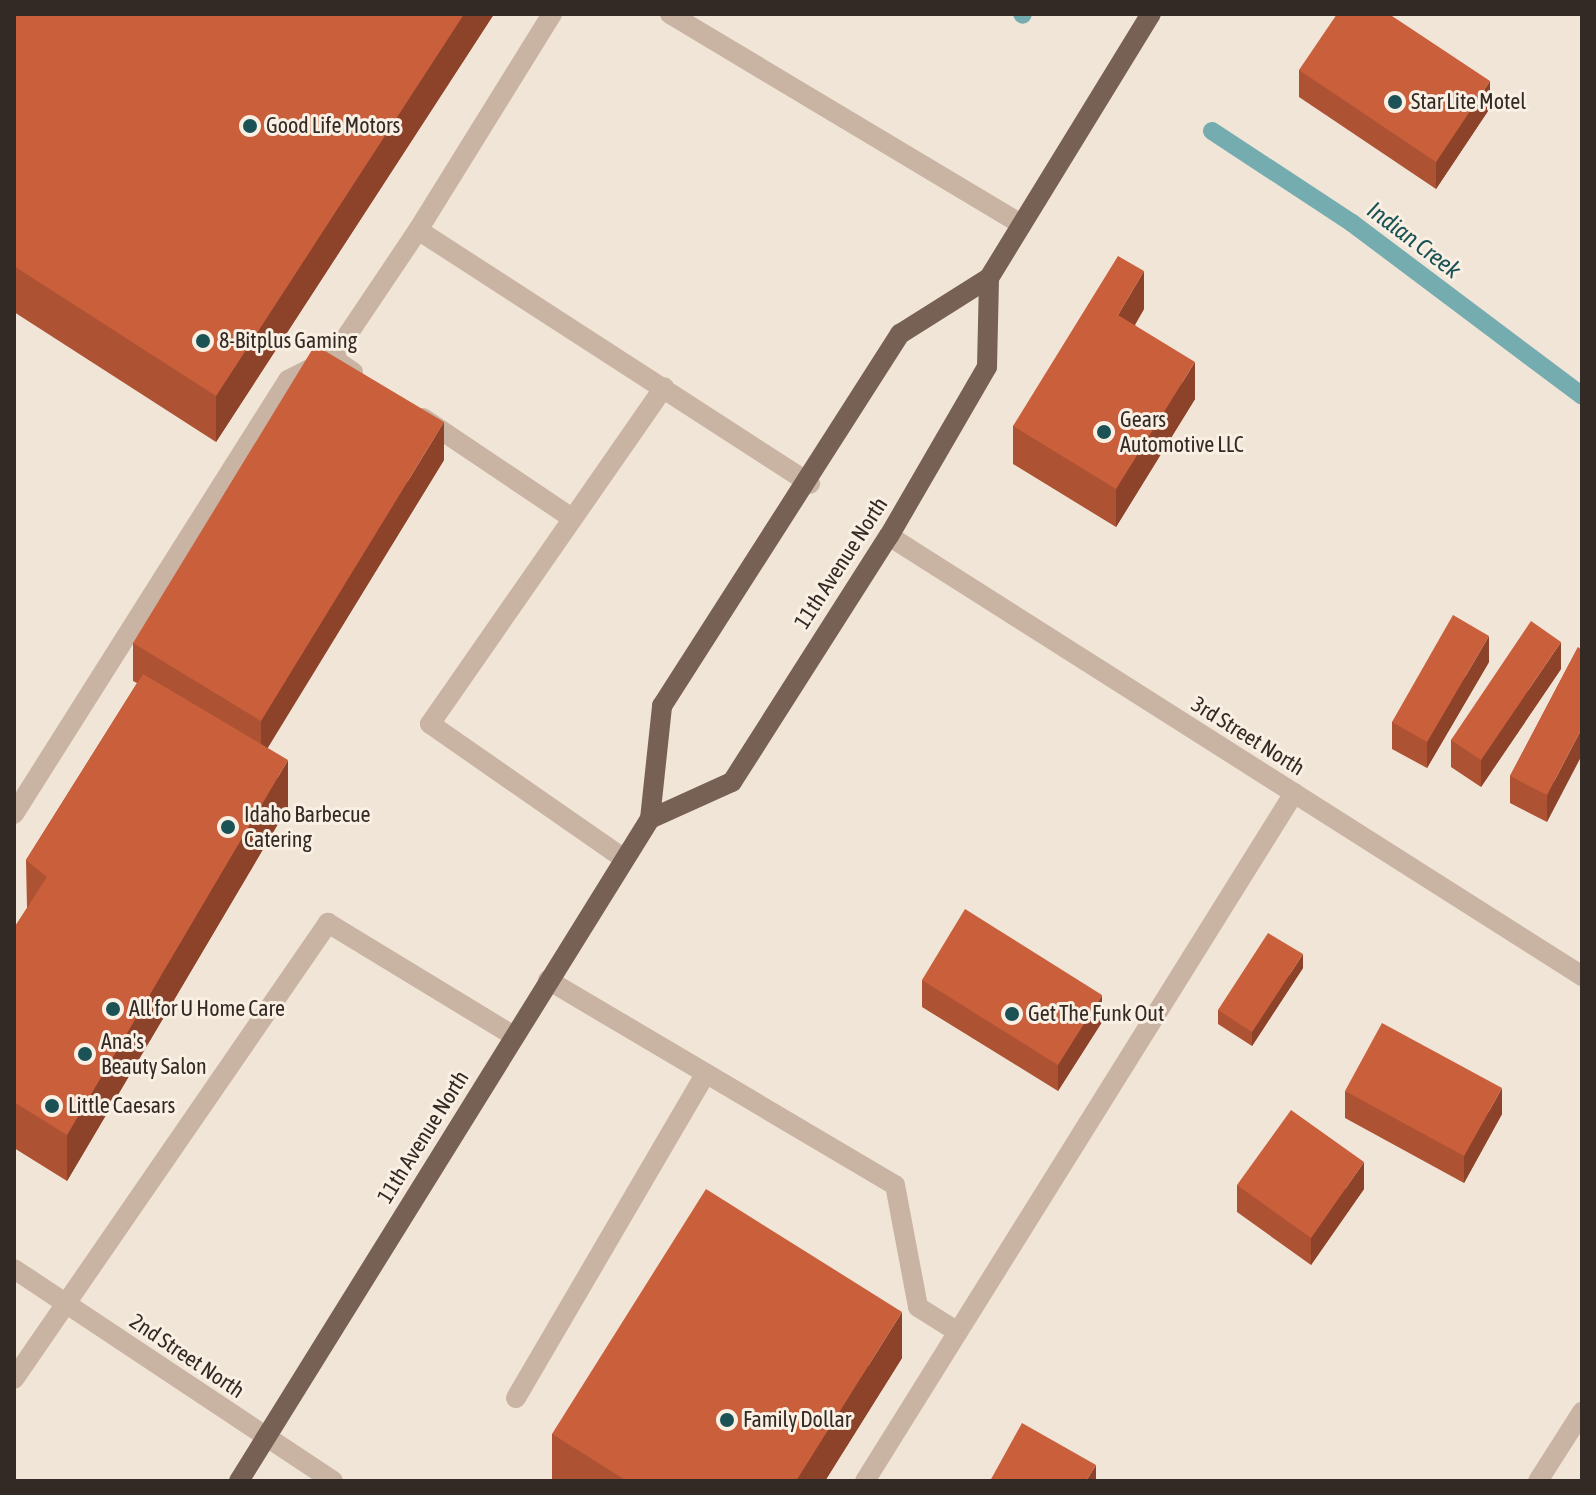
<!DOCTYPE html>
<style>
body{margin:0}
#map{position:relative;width:1596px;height:1495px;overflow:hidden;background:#f1e5d7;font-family:"Asap Condensed",sans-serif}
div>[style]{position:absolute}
.stream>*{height:18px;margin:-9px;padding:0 9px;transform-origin:9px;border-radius:9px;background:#75acaf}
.lane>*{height:20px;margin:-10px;padding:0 10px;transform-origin:10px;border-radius:10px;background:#c9b4a3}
.street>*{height:20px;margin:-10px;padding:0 10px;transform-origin:10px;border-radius:10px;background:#c9b4a3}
.primary>*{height:20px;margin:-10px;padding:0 10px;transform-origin:10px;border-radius:10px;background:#776155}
.wall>*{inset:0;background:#ae5234}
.shaded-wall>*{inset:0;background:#8d422a}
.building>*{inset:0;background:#ca5f3c}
.dots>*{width:22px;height:22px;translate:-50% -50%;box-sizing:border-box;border:4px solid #f9efe3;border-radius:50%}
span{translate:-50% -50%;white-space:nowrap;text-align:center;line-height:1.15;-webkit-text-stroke:6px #f9efe3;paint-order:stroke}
.poi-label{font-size:22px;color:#342a25}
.left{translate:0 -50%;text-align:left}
.street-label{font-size:22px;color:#342a25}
.water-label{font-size:24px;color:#1a5256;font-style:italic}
.frame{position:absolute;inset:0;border:16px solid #342a25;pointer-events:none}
</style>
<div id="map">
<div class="stream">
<div style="left:1022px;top:14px;width:1px;rotate:45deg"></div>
<div style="left:1212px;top:131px;width:168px;rotate:33.3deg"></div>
<div style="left:1352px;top:223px;width:288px;rotate:36.9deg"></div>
</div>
<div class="lane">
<div style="left:552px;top:14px;width:254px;rotate:121.8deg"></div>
<div style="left:418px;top:230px;width:467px;rotate:32.9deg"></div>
<div style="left:670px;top:14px;width:410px;rotate:30.9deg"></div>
<div style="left:353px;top:372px;width:25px;rotate:-146deg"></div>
<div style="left:332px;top:358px;width:154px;rotate:-56.1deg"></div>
<div style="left:423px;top:418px;width:179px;rotate:33.9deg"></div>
<div style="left:14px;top:814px;width:513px;rotate:-57.73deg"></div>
<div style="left:288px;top:380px;width:35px;rotate:-27deg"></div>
<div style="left:623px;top:858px;width:235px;rotate:-145.2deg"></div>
<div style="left:430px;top:724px;width:410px;rotate:-55.2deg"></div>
<div style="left:548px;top:980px;width:403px;rotate:30.6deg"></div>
<div style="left:895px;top:1185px;width:124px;rotate:79.3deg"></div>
<div style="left:918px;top:1307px;width:47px;rotate:32deg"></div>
<div style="left:14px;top:1379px;width:554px;rotate:-55.45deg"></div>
<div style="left:328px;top:923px;width:218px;rotate:31.3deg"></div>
<div style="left:516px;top:1398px;width:376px;rotate:-59.7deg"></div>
<div style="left:865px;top:1481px;width:811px;rotate:-58.05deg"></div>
</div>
<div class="street">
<div style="left:889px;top:536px;width:821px;rotate:32.41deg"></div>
<div style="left:14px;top:1269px;width:383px;rotate:33.6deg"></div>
<div style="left:1538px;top:1481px;width:82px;rotate:-57.5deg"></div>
</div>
<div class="primary">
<div style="left:650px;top:819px;width:90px;rotate:-24.3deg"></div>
<div style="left:732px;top:782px;width:292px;rotate:-57.5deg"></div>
<div style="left:889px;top:536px;width:195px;rotate:-59.9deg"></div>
<div style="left:987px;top:367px;width:89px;rotate:-88.7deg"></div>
<div style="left:239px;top:1481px;width:779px;rotate:-58.17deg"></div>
<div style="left:650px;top:819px;width:114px;rotate:-83.9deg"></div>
<div style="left:662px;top:706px;width:442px;rotate:-57.4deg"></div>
<div style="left:900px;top:334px;width:105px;rotate:-32.2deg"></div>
<div style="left:989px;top:278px;width:310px;rotate:-58.5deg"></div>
</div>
<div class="wall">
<div style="clip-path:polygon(14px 14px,494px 14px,216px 442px,14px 312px)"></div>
<div style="clip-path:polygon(1299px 70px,1490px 108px,1436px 189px,1299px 97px)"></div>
<div style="clip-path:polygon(1144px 309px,1135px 325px,1195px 399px,1116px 527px,1013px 464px,1013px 426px)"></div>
<div style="clip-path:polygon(444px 460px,267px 748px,288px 807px,67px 1181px,14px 1148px,14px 928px,27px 908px,26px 860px,137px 683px,133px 681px,133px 643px)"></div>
<div style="clip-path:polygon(1578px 647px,1547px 822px,1510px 803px,1510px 776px)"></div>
<div style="clip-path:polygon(1489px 662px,1427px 768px,1392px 749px,1392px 722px)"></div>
<div style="clip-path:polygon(1561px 669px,1481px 787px,1451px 767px,1451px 740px)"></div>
<div style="clip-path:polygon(1303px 968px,1252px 1046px,1218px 1024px,1218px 1010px)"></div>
<div style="clip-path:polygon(922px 980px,1102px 1022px,1058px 1091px,922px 1007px)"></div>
<div style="clip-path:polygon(1345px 1091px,1502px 1114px,1464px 1183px,1345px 1118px)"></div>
<div style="clip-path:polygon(1237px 1185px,1364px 1189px,1311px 1265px,1237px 1212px)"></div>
<div style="clip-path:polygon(902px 1358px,825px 1481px,552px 1481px,552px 1434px)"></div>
</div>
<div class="shaded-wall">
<div style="clip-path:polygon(464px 14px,494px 14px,216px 442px,216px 396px)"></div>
<div style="clip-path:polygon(1490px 81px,1490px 108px,1436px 189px,1436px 162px)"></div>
<div style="clip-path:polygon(1144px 271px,1144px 309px,1118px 353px,1118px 315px)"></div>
<div style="clip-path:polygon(1195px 362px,1195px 399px,1116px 527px,1116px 489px)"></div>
<div style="clip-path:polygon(444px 422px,444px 460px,261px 759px,261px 721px)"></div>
<div style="clip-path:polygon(1489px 636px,1489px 662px,1427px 768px,1427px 742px)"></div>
<div style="clip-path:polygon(1561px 642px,1561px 669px,1481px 787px,1481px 760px)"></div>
<div style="clip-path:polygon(1582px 728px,1582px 755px,1547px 822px,1547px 795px)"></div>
<div style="clip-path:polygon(288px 760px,288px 807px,67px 1181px,67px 1135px)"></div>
<div style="clip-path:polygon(1303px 954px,1303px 968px,1252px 1046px,1252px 1032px)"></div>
<div style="clip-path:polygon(1102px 995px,1102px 1022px,1058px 1091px,1058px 1065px)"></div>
<div style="clip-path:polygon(1502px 1088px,1502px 1114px,1464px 1183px,1464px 1156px)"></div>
<div style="clip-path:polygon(1364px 1162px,1364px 1189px,1311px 1265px,1311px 1238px)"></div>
<div style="clip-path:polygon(902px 1312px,902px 1358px,825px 1481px,796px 1481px)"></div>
<div style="clip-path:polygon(1096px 1465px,1096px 1481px,1086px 1481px)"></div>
</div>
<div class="building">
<div style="clip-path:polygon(14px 14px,464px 14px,216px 396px,14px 266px)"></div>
<div style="clip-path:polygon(1337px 14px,1389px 14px,1490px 81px,1436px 162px,1299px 70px)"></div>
<div style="clip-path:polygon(1118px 256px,1144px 271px,1118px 315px,1195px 362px,1116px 489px,1013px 426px)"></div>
<div style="clip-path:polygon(315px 345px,444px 422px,261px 721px,133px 643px)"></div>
<div style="clip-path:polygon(1453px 615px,1489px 636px,1427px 742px,1392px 722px)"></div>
<div style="clip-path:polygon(1531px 621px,1561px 642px,1481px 760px,1451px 740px)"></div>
<div style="clip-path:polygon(1578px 647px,1582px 650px,1582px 728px,1547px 795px,1510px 776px)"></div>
<div style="clip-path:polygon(143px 674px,288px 760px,67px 1135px,14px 1102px,14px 928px,47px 877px,26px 860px)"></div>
<div style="clip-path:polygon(965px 909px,1102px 995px,1058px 1065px,922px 980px)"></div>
<div style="clip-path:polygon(1268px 933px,1303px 954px,1252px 1032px,1218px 1010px)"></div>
<div style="clip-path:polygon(1382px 1023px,1502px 1088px,1464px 1156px,1345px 1091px)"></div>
<div style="clip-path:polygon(1291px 1110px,1364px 1162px,1311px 1238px,1237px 1185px)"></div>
<div style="clip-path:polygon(706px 1189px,902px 1312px,796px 1481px,627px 1481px,552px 1434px)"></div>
<div style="clip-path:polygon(1022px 1423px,1096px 1465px,1086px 1481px,990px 1481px)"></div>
</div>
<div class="dots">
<div style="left:1395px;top:102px;background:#1a5256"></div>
<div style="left:250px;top:126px;background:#1a5256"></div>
<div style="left:203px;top:341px;background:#1a5256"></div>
<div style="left:1104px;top:432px;background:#1a5256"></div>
<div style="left:228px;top:827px;background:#1a5256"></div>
<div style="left:113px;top:1009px;background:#1a5256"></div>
<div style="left:1012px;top:1014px;background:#1a5256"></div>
<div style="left:85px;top:1054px;background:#1a5256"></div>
<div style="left:52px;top:1106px;background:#1a5256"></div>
<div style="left:727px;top:1420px;background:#1a5256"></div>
</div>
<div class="poi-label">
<span class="left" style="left:1411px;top:102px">Star Lite Motel</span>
<span class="left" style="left:266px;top:126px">Good Life Motors</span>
<span class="left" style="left:219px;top:341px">8-Bitplus Gaming</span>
<span class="left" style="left:1120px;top:432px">Gears<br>Automotive LLC</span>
<span class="left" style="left:244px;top:827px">Idaho Barbecue<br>Catering</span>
<span class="left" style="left:129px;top:1009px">All for U Home Care</span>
<span class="left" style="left:1028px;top:1014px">Get The Funk Out</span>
<span class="left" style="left:101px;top:1054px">Ana's<br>Beauty Salon</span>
<span class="left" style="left:68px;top:1106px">Little Caesars</span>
<span class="left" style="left:743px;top:1420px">Family Dollar</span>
</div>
<div class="street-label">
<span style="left:841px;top:563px;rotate:-57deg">11th Avenue North</span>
<span style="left:1248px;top:736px;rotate:32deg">3rd Street North</span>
<span style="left:423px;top:1137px;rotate:-58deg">11th Avenue North</span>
<span style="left:187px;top:1356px;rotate:34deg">2nd Street North</span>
</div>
<div class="water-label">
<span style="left:1414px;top:240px;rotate:37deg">Indian Creek</span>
</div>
<div class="frame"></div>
</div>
